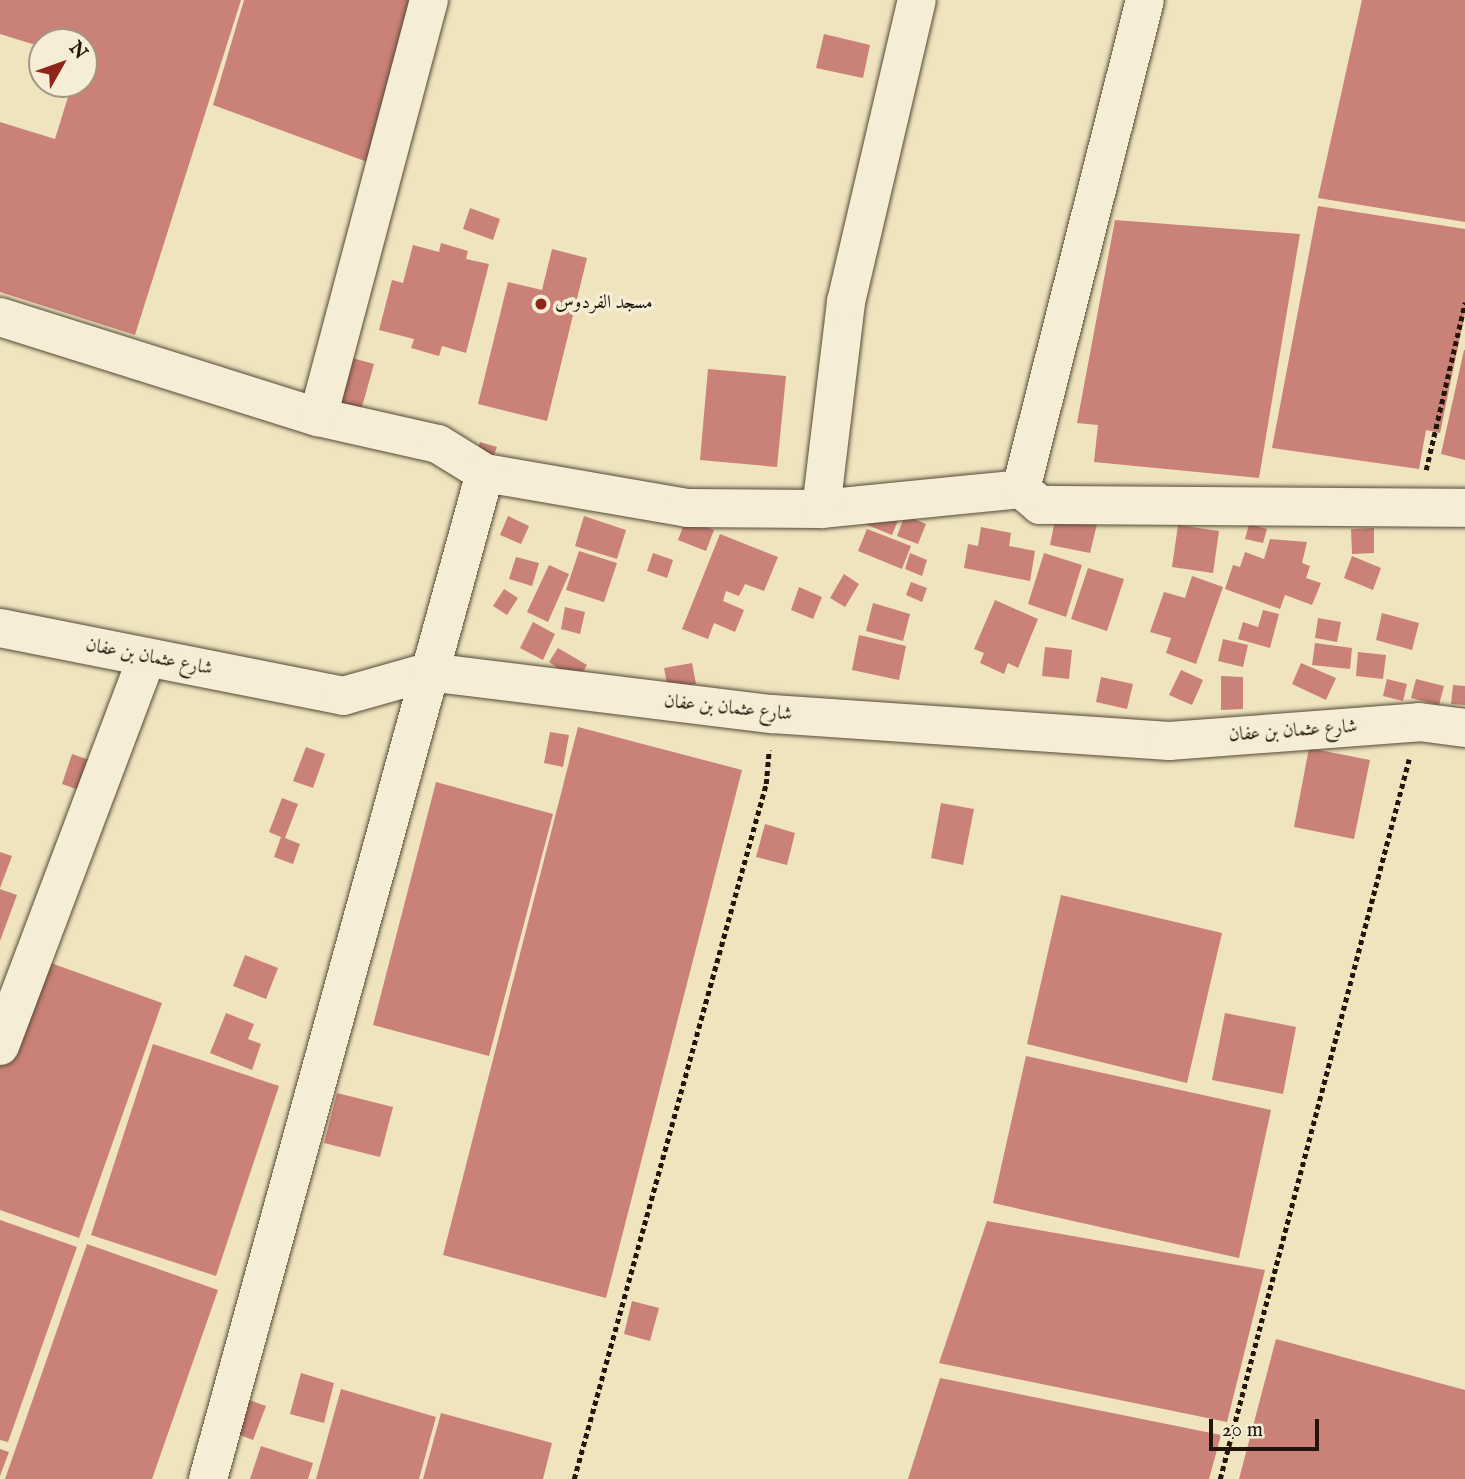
<!DOCTYPE html>
<meta charset="utf-8">
<style>
body{margin:0}
#map{position:relative;width:1465px;height:1479px;overflow:hidden;background:#efe4be;font-family:"IM FELL English",Amiri,serif}
div>[style]{position:absolute}
.building>*{inset:0;background:#ca8177}
.path>*{height:4.5px;margin-top:-2.25px;transform-origin:0;background:repeating-linear-gradient(90deg,#23150a 0 5px,transparent 0 8.5px)}
.roads{filter:drop-shadow(0 0 2px #564937) drop-shadow(0 0 2px #564937)}
.minor>*{height:38px;margin:-19px;padding:0 19px;transform-origin:19px;border-radius:19px;background:#f5edd5}
.dots>*{width:19px;height:19px;translate:-50% -50%;box-sizing:border-box;border:4px solid #f5edd5;border-radius:50%}
span{translate:-50% -50%;white-space:nowrap;text-align:center;line-height:1.15;-webkit-text-stroke:7px #f5edd5;paint-order:stroke}
.poi-label{font-size:19px;color:#23150a}
.left{translate:0 -50%;text-align:left}
.street-label{font-size:19px;color:#23150a}
.north{position:absolute;left:28px;top:28px;width:70px;height:70px;box-sizing:border-box;background:#f5edd5;border:2px solid #a19784;border-radius:50%;rotate:50deg;font-size:19px;font-weight:700;line-height:28px;text-align:center;color:#23150a}
.north::after{content:'';display:block;margin:auto;width:24px;height:32px;background:#8f2418;clip-path:polygon(50% 0,100% 100%,50% 72%,0 100%)}
.scale{position:absolute;left:1209px;top:1419px;width:110px;height:32px;box-sizing:border-box;border:4px solid #23150a;border-top:0;padding-left:9px;font-size:21px;line-height:24px;white-space:nowrap;color:#23150a;-webkit-text-stroke:5px #f5edd5;paint-order:stroke}
</style>
<div id="map">
<div class="building">
<div style="clip-path:polygon(0 0,241px 0,135px 335px,0 292px,0 122px,55px 139px,72px 84px,84px 84px,84px 42px,42px 42px,42px 47px,0 34px)"></div>
<div style="clip-path:polygon(244px 0,422px 0,381px 167px,213px 105px)"></div>
<div style="clip-path:polygon(1362px 0,1465px 0,1465px 222px,1318px 198px)"></div>
<div style="clip-path:polygon(824px 34px,870px 45px,863px 78px,816px 68px)"></div>
<div style="clip-path:polygon(1318px 206px,1465px 229px,1465px 313px,1440px 433px,1426px 430px,1419px 469px,1272px 448px)"></div>
<div style="clip-path:polygon(470px 208px,500px 219px,493px 240px,463px 229px)"></div>
<div style="clip-path:polygon(1115px 220px,1300px 234px,1259px 478px,1094px 462px,1098px 425px,1077px 423px)"></div>
<div style="clip-path:polygon(441px 243px,468px 251px,466px 259px,489px 264px,466px 353px,442px 346px,439px 356px,411px 348px,414px 339px,379px 330px,392px 280px,403px 283px,413px 245px,439px 252px)"></div>
<div style="clip-path:polygon(552px 249px,587px 258px,547px 421px,478px 404px,508px 282px,542px 290px)"></div>
<div style="clip-path:polygon(1464px 350px,1465px 350px,1465px 460px,1441px 454px)"></div>
<div style="clip-path:polygon(345px 356px,374px 364px,360px 414px,331px 405px)"></div>
<div style="clip-path:polygon(708px 369px,786px 376px,777px 467px,700px 460px)"></div>
<div style="clip-path:polygon(480px 442px,497px 447px,492px 460px,476px 456px)"></div>
<div style="clip-path:polygon(905px 515px,926px 524px,918px 544px,897px 536px)"></div>
<div style="clip-path:polygon(1056px 515px,1097px 524px,1090px 553px,1050px 545px)"></div>
<div style="clip-path:polygon(508px 516px,529px 526px,521px 544px,500px 535px)"></div>
<div style="clip-path:polygon(584px 516px,626px 530px,617px 559px,575px 546px)"></div>
<div style="clip-path:polygon(899px 518px,892px 535px,855px 520px)"></div>
<div style="clip-path:polygon(686px 519px,714px 530px,706px 551px,678px 540px)"></div>
<div style="clip-path:polygon(1249px 524px,1267px 529px,1263px 543px,1245px 539px)"></div>
<div style="clip-path:polygon(1178px 525px,1219px 531px,1213px 573px,1172px 567px)"></div>
<div style="clip-path:polygon(981px 527px,1011px 533px,1009px 546px,1035px 551px,1030px 581px,964px 568px,968px 544px,978px 546px)"></div>
<div style="clip-path:polygon(1374px 528px,1374px 553px,1352px 554px,1351px 529px)"></div>
<div style="clip-path:polygon(867px 529px,911px 546px,902px 569px,858px 551px)"></div>
<div style="clip-path:polygon(720px 534px,778px 557px,764px 591px,745px 584px,739px 596px,726px 591px,723px 601px,744px 610px,735px 632px,714px 623px,708px 639px,682px 629px)"></div>
<div style="clip-path:polygon(1270px 539px,1307px 542px,1302px 563px,1310px 566px,1306px 578px,1321px 583px,1312px 605px,1285px 595px,1280px 609px,1225px 589px,1233px 565px,1240px 567px,1245px 552px,1264px 559px)"></div>
<div style="clip-path:polygon(579px 551px,617px 563px,604px 602px,566px 590px)"></div>
<div style="clip-path:polygon(653px 553px,673px 560px,667px 578px,647px 571px)"></div>
<div style="clip-path:polygon(910px 553px,927px 560px,922px 576px,905px 569px)"></div>
<div style="clip-path:polygon(1044px 553px,1082px 565px,1066px 617px,1028px 604px)"></div>
<div style="clip-path:polygon(1352px 556px,1381px 568px,1373px 590px,1344px 578px)"></div>
<div style="clip-path:polygon(516px 557px,539px 563px,532px 586px,509px 579px)"></div>
<div style="clip-path:polygon(549px 565px,569px 574px,548px 622px,527px 612px)"></div>
<div style="clip-path:polygon(1088px 568px,1124px 579px,1107px 631px,1071px 619px)"></div>
<div style="clip-path:polygon(844px 574px,859px 584px,845px 607px,830px 598px)"></div>
<div style="clip-path:polygon(1192px 576px,1223px 587px,1196px 664px,1166px 653px,1171px 638px,1150px 632px,1164px 592px,1185px 598px)"></div>
<div style="clip-path:polygon(911px 582px,927px 588px,922px 602px,906px 595px)"></div>
<div style="clip-path:polygon(799px 587px,822px 597px,813px 619px,791px 610px)"></div>
<div style="clip-path:polygon(504px 589px,518px 598px,507px 615px,493px 606px)"></div>
<div style="clip-path:polygon(995px 600px,1038px 619px,1018px 668px,1008px 663px,1004px 674px,980px 663px,984px 653px,974px 649px)"></div>
<div style="clip-path:polygon(873px 603px,910px 614px,903px 641px,866px 631px)"></div>
<div style="clip-path:polygon(565px 607px,585px 612px,580px 634px,561px 629px)"></div>
<div style="clip-path:polygon(1263px 610px,1279px 614px,1270px 648px,1238px 639px,1243px 622px,1258px 627px)"></div>
<div style="clip-path:polygon(1382px 613px,1419px 623px,1412px 650px,1376px 640px)"></div>
<div style="clip-path:polygon(1318px 618px,1341px 622px,1337px 642px,1315px 638px)"></div>
<div style="clip-path:polygon(533px 622px,555px 634px,543px 660px,520px 648px)"></div>
<div style="clip-path:polygon(859px 635px,906px 646px,899px 680px,852px 670px)"></div>
<div style="clip-path:polygon(1223px 639px,1248px 645px,1243px 667px,1218px 661px)"></div>
<div style="clip-path:polygon(1315px 643px,1352px 648px,1350px 669px,1312px 665px)"></div>
<div style="clip-path:polygon(1045px 647px,1072px 650px,1069px 679px,1042px 676px)"></div>
<div style="clip-path:polygon(558px 648px,587px 665px,577px 681px,549px 662px)"></div>
<div style="clip-path:polygon(1358px 652px,1386px 655px,1383px 679px,1356px 676px)"></div>
<div style="clip-path:polygon(692px 663px,696px 684px,668px 689px,664px 668px)"></div>
<div style="clip-path:polygon(1301px 663px,1336px 678px,1326px 700px,1292px 684px)"></div>
<div style="clip-path:polygon(1181px 670px,1203px 680px,1192px 705px,1169px 695px)"></div>
<div style="clip-path:polygon(1221px 676px,1243px 677px,1243px 709px,1221px 710px)"></div>
<div style="clip-path:polygon(1101px 677px,1133px 684px,1127px 709px,1096px 702px)"></div>
<div style="clip-path:polygon(1387px 679px,1407px 684px,1403px 701px,1383px 696px)"></div>
<div style="clip-path:polygon(1416px 679px,1444px 686px,1439px 705px,1411px 698px)"></div>
<div style="clip-path:polygon(1453px 685px,1465px 686px,1465px 705px,1451px 704px)"></div>
<div style="clip-path:polygon(578px 727px,742px 770px,606px 1298px,443px 1255px)"></div>
<div style="clip-path:polygon(550px 732px,569px 735px,563px 767px,544px 763px)"></div>
<div style="clip-path:polygon(306px 747px,325px 754px,313px 788px,293px 781px)"></div>
<div style="clip-path:polygon(1309px 748px,1370px 760px,1354px 839px,1294px 827px)"></div>
<div style="clip-path:polygon(72px 754px,98px 763px,87px 793px,62px 784px)"></div>
<div style="clip-path:polygon(436px 782px,553px 814px,489px 1056px,373px 1025px)"></div>
<div style="clip-path:polygon(282px 798px,298px 804px,285px 838px,300px 844px,293px 864px,274px 857px,281px 837px,269px 832px)"></div>
<div style="clip-path:polygon(941px 803px,974px 809px,963px 865px,931px 858px)"></div>
<div style="clip-path:polygon(765px 824px,795px 833px,787px 865px,756px 857px)"></div>
<div style="clip-path:polygon(0 852px,12px 856px,0 888px)"></div>
<div style="clip-path:polygon(0 889px,17px 895px,0 941px)"></div>
<div style="clip-path:polygon(1061px 895px,1222px 933px,1187px 1083px,1027px 1044px)"></div>
<div style="clip-path:polygon(245px 955px,278px 968px,266px 999px,233px 986px)"></div>
<div style="clip-path:polygon(37px 958px,162px 1003px,79px 1238px,0 1210px,0 1061px)"></div>
<div style="clip-path:polygon(226px 1013px,254px 1024px,248px 1039px,261px 1044px,252px 1070px,210px 1053px)"></div>
<div style="clip-path:polygon(1225px 1013px,1296px 1027px,1283px 1094px,1212px 1080px)"></div>
<div style="clip-path:polygon(153px 1044px,279px 1086px,216px 1276px,91px 1235px)"></div>
<div style="clip-path:polygon(1026px 1056px,1271px 1110px,1239px 1258px,993px 1203px)"></div>
<div style="clip-path:polygon(337px 1093px,393px 1107px,380px 1157px,324px 1143px)"></div>
<div style="clip-path:polygon(0 1220px,77px 1247px,8px 1442px,0 1440px)"></div>
<div style="clip-path:polygon(987px 1221px,1265px 1270px,1227px 1422px,939px 1363px)"></div>
<div style="clip-path:polygon(87px 1244px,218px 1290px,152px 1479px,5px 1479px)"></div>
<div style="clip-path:polygon(632px 1301px,659px 1308px,650px 1341px,624px 1334px)"></div>
<div style="clip-path:polygon(1276px 1339px,1465px 1390px,1465px 1479px,1239px 1479px)"></div>
<div style="clip-path:polygon(301px 1373px,334px 1383px,324px 1423px,290px 1414px)"></div>
<div style="clip-path:polygon(940px 1378px,1221px 1435px,1209px 1479px,908px 1479px)"></div>
<div style="clip-path:polygon(341px 1389px,436px 1417px,419px 1479px,316px 1479px)"></div>
<div style="clip-path:polygon(249px 1400px,266px 1406px,253px 1440px,237px 1434px)"></div>
<div style="clip-path:polygon(441px 1413px,552px 1443px,543px 1479px,423px 1479px)"></div>
<div style="clip-path:polygon(261px 1446px,313px 1463px,308px 1479px,250px 1479px)"></div>
<div style="clip-path:polygon(0 1449px,9px 1452px,0 1476px)"></div>
</div>
<div class="path">
<div style="left:1426px;top:470px;width:172px;rotate:-76.9deg"></div>
<div style="left:574px;top:1479px;width:721px;rotate:-74.56deg"></div>
<div style="left:766px;top:784px;width:34px;rotate:-85deg"></div>
<div style="left:1220px;top:1479px;width:744px;rotate:-75.29deg"></div>
</div>
<div class="roads">
<div class="minor">
<div style="left:0;top:317px;width:333px;rotate:17.5deg"></div>
<div style="left:318px;top:417px;width:123px;rotate:12.7deg"></div>
<div style="left:438px;top:444px;width:55px;rotate:31.7deg"></div>
<div style="left:485px;top:473px;width:205px;rotate:9.8deg"></div>
<div style="left:687px;top:508px;width:134px;rotate:0.4deg"></div>
<div style="left:821px;top:509px;width:201px;rotate:-5.7deg"></div>
<div style="left:1021px;top:489px;width:25px;rotate:40deg"></div>
<div style="left:1040px;top:505px;width:425px;rotate:0.4deg"></div>
<div style="left:318px;top:417px;width:432px;rotate:-75.1deg"></div>
<div style="left:1021px;top:489px;width:504px;rotate:-75.77deg"></div>
<div style="left:821px;top:509px;width:209px;rotate:-83.1deg"></div>
<div style="left:846px;top:302px;width:310px;rotate:-76.8deg"></div>
<div style="left:0;top:628px;width:350px;rotate:11.2deg"></div>
<div style="left:343px;top:696px;width:88px;rotate:-15.8deg"></div>
<div style="left:428px;top:672px;width:347px;rotate:7deg"></div>
<div style="left:772px;top:714px;width:398px;rotate:3.9deg"></div>
<div style="left:1169px;top:741px;width:251px;rotate:-4.3deg"></div>
<div style="left:1419px;top:722px;width:46px;rotate:7.4deg"></div>
<div style="left:0;top:1046px;width:415px;rotate:-69.3deg"></div>
<div style="left:208px;top:1479px;width:1043px;rotate:-74.61deg"></div>
</div>
</div>
<div class="dots">
<div style="left:541px;top:304px;background:#8f2418"></div>
</div>
<div class="poi-label">
<span class="left" style="left:555px;top:304px">مسجد الفردوس</span>
</div>
<div class="street-label">
<span style="left:149px;top:658px;rotate:11deg">شارع عثمان بن عفان</span>
<span style="left:728px;top:709px;rotate:6deg">شارع عثمان بن عفان</span>
<span style="left:1293px;top:732px;rotate:-4deg">شارع عثمان بن عفان</span>
</div>
<div class="north">N</div>
<div class="scale">20 m</div>
</div>
